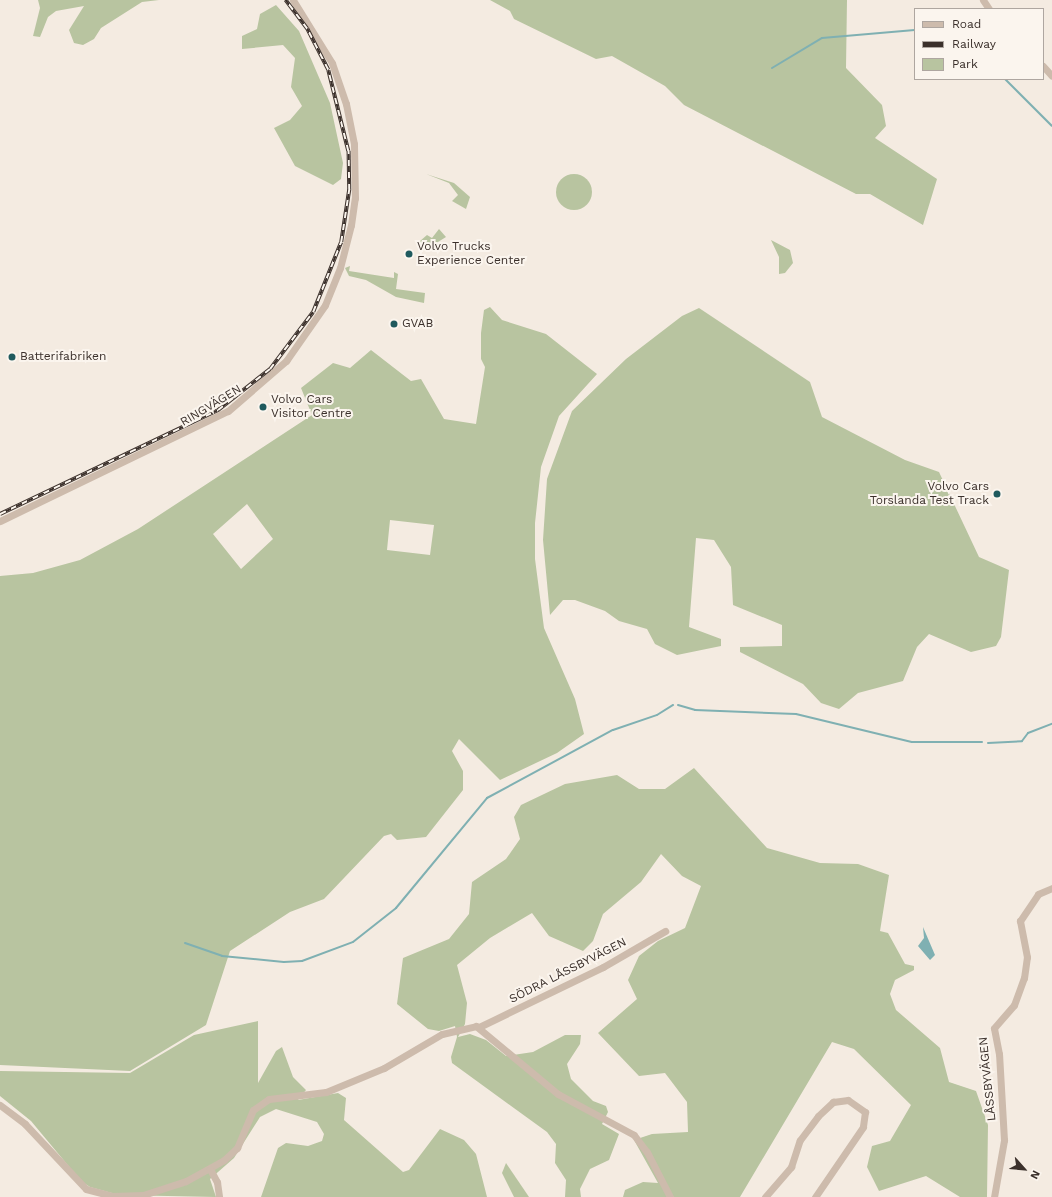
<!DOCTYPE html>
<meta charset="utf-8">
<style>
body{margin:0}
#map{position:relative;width:1052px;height:1197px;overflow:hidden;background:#f4ebe1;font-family:"Work Sans",sans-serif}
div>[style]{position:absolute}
.green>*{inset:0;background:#b8c4a0}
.round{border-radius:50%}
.water>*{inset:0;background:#7fb0b2}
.stream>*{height:2px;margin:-1px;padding:0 1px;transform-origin:1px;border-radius:1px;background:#7fb0b2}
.street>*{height:7px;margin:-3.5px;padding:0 3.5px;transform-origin:3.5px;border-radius:3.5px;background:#cdbbac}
.rail>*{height:3.5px;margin-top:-1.75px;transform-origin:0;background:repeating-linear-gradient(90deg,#fbf5ee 0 6px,#3b302b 0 12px);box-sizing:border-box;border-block:1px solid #3b302b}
.dots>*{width:11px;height:11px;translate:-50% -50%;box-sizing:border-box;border:2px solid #fbf5ee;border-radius:50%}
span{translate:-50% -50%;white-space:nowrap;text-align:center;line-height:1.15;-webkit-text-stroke:4px #fbf5ee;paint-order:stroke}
.poi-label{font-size:12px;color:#3b302b}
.left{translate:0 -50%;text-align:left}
.right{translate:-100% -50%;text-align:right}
.street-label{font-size:12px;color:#3b302b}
.legend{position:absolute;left:914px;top:8px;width:130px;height:72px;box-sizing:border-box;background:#fbf5ee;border:1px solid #aea6a0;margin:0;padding:5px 7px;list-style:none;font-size:12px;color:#3b302b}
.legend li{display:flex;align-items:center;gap:8px;height:20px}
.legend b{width:20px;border:1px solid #aea6a0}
.north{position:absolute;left:1004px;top:1149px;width:40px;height:40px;-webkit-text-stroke:3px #fbf5ee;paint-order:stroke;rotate:117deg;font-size:11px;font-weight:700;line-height:16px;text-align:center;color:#3b302b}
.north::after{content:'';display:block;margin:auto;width:14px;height:18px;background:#3b302b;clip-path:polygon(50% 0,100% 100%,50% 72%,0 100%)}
</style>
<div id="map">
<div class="green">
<div style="clip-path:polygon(38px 0,159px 0,142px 2px,101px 28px,94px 39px,83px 45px,74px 43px,69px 30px,84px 6px,56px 11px,48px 17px,40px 37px,33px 36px,40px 8px)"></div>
<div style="clip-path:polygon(490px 0,847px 0,846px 68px,882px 105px,886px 126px,875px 138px,937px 179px,923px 225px,870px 194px,856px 194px,684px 105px,665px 86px,612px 56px,596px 59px,514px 19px,510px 11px)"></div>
<div style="clip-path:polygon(276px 5px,299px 31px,330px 103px,343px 163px,341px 179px,333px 185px,295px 166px,274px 128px,290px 120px,302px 106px,291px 87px,295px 58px,283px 45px,242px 49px,242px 36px,257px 29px,260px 14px)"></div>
<div class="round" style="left:556px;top:174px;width:36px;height:36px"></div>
<div style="clip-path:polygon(426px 174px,454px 183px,470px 197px,466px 209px,452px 201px,458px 195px,449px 183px)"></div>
<div style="clip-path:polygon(439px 229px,446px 237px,425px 250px,420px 241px,427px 235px,432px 238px)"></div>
<div style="clip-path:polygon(771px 240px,790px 250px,793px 263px,785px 273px,779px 274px,779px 257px)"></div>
<div style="clip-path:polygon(350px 266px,349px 271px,394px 278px,394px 272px,398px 274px,396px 289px,425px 293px,424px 303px,396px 297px,366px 280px,349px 276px,345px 268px)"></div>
<div style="clip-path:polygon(evenodd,490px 307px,502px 320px,546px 334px,597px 374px,559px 416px,541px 467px,535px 523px,535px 559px,544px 628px,575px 699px,584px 734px,557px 753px,500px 780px,459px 739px,452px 751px,463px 771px,463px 790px,426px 837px,397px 840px,391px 834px,384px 836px,324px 899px,290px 912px,230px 951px,206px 1025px,130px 1071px,0 1065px,0 576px,33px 573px,80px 560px,138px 529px,312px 415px,301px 388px,333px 363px,350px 368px,371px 350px,411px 381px,421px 379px,444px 419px,476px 424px,485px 367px,481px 359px,481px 333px,484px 310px,490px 307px,247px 504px,273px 539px,241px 569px,213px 534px,247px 504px,490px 307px,390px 520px,434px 525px,430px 555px,387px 550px,390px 520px)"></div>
<div style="clip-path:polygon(699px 308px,810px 382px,822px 417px,905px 460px,939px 472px,979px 557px,1009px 570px,1001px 637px,996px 646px,971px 652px,929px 634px,917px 647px,903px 681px,858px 693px,839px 709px,821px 703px,803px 684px,740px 652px,740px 647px,782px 646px,782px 625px,733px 605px,731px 567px,714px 540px,696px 538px,689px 627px,721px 639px,721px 646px,677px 655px,655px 644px,647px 629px,619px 621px,605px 611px,575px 600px,563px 600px,550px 615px,543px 540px,547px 479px,572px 411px,626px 359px,682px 316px)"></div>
<div style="clip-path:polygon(694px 768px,767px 848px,820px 863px,858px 864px,889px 875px,880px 931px,888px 933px,905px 964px,914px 966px,914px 970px,895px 980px,890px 994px,896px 1010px,940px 1048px,949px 1082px,976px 1091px,988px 1125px,987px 1197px,960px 1197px,926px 1176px,879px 1191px,867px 1167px,872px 1146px,890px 1141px,911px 1105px,854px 1049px,832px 1042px,740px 1197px,623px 1197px,625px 1190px,643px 1182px,658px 1183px,634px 1140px,652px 1134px,688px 1132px,687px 1102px,665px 1073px,639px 1076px,598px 1033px,637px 999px,628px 980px,639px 956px,658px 941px,685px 928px,701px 886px,682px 876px,661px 854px,641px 882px,603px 914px,593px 941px,583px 951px,549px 936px,532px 913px,490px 938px,457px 965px,467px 1003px,465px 1024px,458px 1037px,470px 1034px,486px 1040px,506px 1056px,533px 1052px,565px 1035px,581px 1035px,580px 1044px,567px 1064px,571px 1079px,593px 1101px,606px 1106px,608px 1112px,602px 1124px,619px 1134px,609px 1160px,590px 1169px,580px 1189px,581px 1197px,565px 1197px,566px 1180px,555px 1163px,556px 1144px,547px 1132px,452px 1063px,451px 1057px,457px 1037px,455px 1026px,439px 1031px,428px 1029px,397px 1004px,403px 958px,449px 939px,469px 914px,472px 882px,506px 859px,520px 839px,514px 817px,521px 805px,565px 784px,617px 775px,639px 789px,665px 789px)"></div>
<div style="clip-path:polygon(258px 1021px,258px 1083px,276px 1051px,282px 1047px,293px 1077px,306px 1090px,298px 1100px,338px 1093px,346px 1098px,344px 1120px,403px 1172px,409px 1170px,440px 1129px,464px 1140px,476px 1154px,487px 1197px,261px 1197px,278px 1148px,286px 1143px,308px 1146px,322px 1141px,324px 1134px,317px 1122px,276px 1109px,260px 1117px,234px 1158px,210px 1179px,216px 1197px,119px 1195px,90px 1187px,81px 1181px,31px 1121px,0 1096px,0 1071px,130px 1073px,194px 1035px)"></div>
<div style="clip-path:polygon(506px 1163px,527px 1194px,529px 1197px,514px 1197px,502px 1173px)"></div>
</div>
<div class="water">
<div style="clip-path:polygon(923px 927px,935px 955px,930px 960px,918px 946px,924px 938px)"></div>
</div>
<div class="stream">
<div style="left:772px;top:68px;width:58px;rotate:-31deg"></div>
<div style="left:822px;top:38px;width:93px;rotate:-4.9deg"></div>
<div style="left:1005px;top:79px;width:66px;rotate:45deg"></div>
<div style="left:678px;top:705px;width:18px;rotate:16deg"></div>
<div style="left:695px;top:710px;width:101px;rotate:2.3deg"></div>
<div style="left:796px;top:714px;width:119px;rotate:13.6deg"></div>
<div style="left:912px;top:742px;width:70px"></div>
<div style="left:988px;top:743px;width:34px;rotate:-3deg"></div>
<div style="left:1022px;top:741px;width:10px;rotate:-53deg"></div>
<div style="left:1028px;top:733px;width:26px;rotate:-21deg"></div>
<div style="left:185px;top:943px;width:39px;rotate:19deg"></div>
<div style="left:222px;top:956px;width:62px;rotate:5.5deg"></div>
<div style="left:284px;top:962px;width:18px;rotate:-3deg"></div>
<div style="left:302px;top:961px;width:54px;rotate:-20.4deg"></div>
<div style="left:353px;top:942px;width:55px;rotate:-38.3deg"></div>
<div style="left:396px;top:908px;width:143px;rotate:-50.4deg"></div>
<div style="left:487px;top:798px;width:143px;rotate:-28.4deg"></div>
<div style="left:613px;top:730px;width:46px;rotate:-18.8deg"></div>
<div style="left:657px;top:715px;width:19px;rotate:-32deg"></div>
</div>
<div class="street">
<div style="left:983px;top:0;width:11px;rotate:56deg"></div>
<div style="left:1043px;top:66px;width:13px;rotate:48deg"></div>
<div style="left:0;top:521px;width:253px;rotate:-25.8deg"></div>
<div style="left:228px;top:411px;width:77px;rotate:-40.8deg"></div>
<div style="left:286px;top:361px;width:68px;rotate:-55.1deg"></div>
<div style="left:325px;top:305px;width:40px;rotate:-68deg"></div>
<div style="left:340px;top:268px;width:44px;rotate:-75.7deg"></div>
<div style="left:351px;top:225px;width:27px;rotate:-82deg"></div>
<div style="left:355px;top:198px;width:54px;rotate:-91.1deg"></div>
<div style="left:354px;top:144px;width:41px;rotate:-101.3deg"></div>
<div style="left:346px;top:104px;width:43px;rotate:-108.9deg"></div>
<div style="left:332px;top:63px;width:74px;rotate:-121.8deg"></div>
<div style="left:479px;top:1027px;width:138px;rotate:-25.8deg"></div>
<div style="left:603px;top:967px;width:72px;rotate:-30.1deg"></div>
<div style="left:0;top:1105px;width:31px;rotate:37deg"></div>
<div style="left:25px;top:1124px;width:89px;rotate:46.8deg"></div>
<div style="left:86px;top:1189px;width:27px;rotate:15deg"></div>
<div style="left:112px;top:1196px;width:31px;rotate:-2deg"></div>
<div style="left:143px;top:1195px;width:45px;rotate:-18deg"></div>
<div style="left:186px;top:1181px;width:43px;rotate:-28.9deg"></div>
<div style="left:224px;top:1160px;width:18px;rotate:-43deg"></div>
<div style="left:237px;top:1148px;width:41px;rotate:-67.2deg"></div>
<div style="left:253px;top:1110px;width:19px;rotate:-35deg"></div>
<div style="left:269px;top:1099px;width:57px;rotate:-7deg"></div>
<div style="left:326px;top:1092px;width:63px;rotate:-22.5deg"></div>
<div style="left:384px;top:1068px;width:67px;rotate:-30.4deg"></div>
<div style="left:442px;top:1034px;width:35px;rotate:-13deg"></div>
<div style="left:476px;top:1026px;width:107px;rotate:39.7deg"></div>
<div style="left:558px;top:1094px;width:86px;rotate:28.3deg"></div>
<div style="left:634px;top:1135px;width:21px;rotate:53deg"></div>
<div style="left:647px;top:1152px;width:51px;rotate:62.9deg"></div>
<div style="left:210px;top:1169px;width:15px;rotate:62deg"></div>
<div style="left:217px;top:1182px;width:15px;rotate:82deg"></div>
<div style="left:765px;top:1197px;width:40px;rotate:-49deg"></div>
<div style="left:791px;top:1167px;width:28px;rotate:-72deg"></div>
<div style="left:800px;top:1140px;width:30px;rotate:-53deg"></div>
<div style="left:818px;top:1116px;width:21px;rotate:-43deg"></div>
<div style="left:833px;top:1102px;width:15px;rotate:-8deg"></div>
<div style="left:848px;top:1100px;width:21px;rotate:35deg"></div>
<div style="left:865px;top:1112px;width:15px;rotate:98deg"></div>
<div style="left:863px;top:1127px;width:85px;rotate:124.4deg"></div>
<div style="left:994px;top:1197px;width:58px;rotate:-80deg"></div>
<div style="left:1004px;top:1140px;width:86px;rotate:-93.3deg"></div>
<div style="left:999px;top:1054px;width:26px;rotate:-101deg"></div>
<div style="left:994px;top:1028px;width:30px;rotate:-49deg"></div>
<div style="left:1014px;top:1005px;width:29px;rotate:-70deg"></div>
<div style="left:1024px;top:978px;width:21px;rotate:-82deg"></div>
<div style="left:1027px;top:957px;width:37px;rotate:-101deg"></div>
<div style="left:1020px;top:921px;width:32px;rotate:-56deg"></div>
<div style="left:1038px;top:894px;width:15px;rotate:-23deg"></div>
</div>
<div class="rail">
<div style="left:0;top:514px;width:242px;rotate:-25.5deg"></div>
<div style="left:218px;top:410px;width:66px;rotate:-38.3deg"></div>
<div style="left:270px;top:369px;width:71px;rotate:-53deg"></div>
<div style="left:313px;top:312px;width:75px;rotate:-68.2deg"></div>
<div style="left:341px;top:242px;width:53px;rotate:-81.3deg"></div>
<div style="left:349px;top:190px;width:39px;rotate:-91deg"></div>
<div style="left:348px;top:151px;width:83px;rotate:-103.9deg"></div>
<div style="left:328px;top:70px;width:46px;rotate:-117.1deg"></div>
<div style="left:307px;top:29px;width:36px;rotate:-127deg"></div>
</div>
<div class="dots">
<div style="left:409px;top:254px;background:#1f5a5e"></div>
<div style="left:394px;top:324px;background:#1f5a5e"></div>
<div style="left:12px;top:357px;background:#1f5a5e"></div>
<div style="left:263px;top:407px;background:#1f5a5e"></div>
<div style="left:997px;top:494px;background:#1f5a5e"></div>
</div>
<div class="poi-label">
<span class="left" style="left:417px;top:254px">Volvo Trucks<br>Experience Center</span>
<span class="left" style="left:402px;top:324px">GVAB</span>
<span class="left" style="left:20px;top:357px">Batterifabriken</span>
<span class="left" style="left:271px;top:407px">Volvo Cars<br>Visitor Centre</span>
<span class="right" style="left:989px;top:494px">Volvo Cars<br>Torslanda Test Track</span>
</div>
<div class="street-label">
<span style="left:211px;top:406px;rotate:-31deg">RINGVÄGEN</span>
<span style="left:568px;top:971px;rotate:-27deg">SÖDRA LÅSSBYVÄGEN</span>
<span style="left:988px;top:1079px;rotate:-96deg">LÅSSBYVÄGEN</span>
</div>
<ul class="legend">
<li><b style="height:5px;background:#cdbbac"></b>Road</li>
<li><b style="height:5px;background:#3b302b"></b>Railway</li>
<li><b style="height:11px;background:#b8c4a0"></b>Park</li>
</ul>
<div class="north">N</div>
</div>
